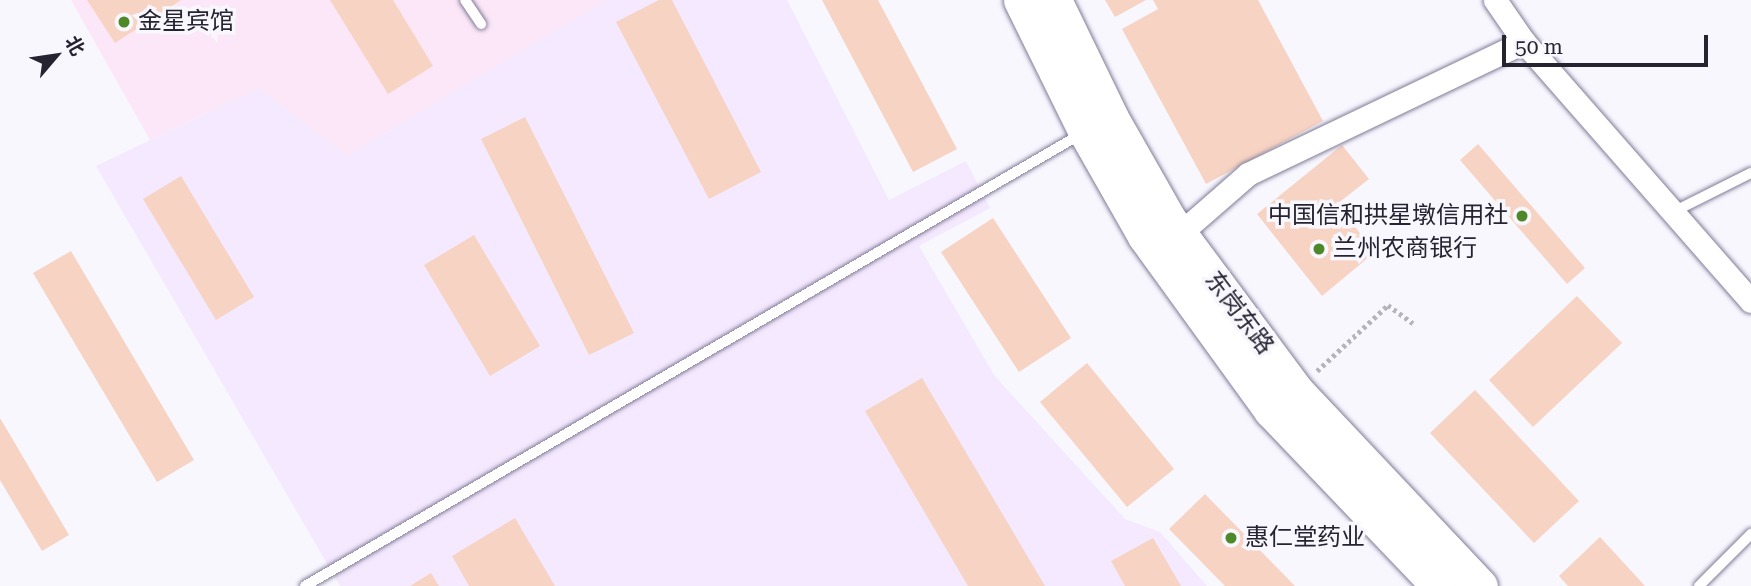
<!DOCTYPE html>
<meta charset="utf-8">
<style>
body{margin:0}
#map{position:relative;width:1751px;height:586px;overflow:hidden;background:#f8f7fe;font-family:"Roboto Serif","Noto Sans SC",serif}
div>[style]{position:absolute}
.commercial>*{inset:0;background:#f4e9fe}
.industrial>*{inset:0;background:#fbe7f7}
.building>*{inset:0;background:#f7d3c3}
.path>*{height:4.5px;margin-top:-2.25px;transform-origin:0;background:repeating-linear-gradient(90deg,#b5b3bc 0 3.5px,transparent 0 7px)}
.roads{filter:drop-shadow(0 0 2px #817b98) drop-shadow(0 0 2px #817b98)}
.lane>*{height:10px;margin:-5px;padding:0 5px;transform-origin:5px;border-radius:5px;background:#fff}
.street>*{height:23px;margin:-11.5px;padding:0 11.5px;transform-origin:11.5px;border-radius:11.5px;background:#fff}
.primary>*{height:35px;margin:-17.5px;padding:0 17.5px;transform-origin:17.5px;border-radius:17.5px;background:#fff}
.dots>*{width:19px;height:19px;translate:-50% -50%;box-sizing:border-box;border:4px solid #f8f7fe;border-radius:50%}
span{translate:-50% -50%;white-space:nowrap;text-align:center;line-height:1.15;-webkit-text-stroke:7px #f8f7fe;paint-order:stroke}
.poi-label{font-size:24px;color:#262430}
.left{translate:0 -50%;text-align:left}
.right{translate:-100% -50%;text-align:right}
.street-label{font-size:24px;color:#262430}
.north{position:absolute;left:21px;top:21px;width:70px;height:70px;-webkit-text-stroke:5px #f8f7fe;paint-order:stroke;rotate:61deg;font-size:19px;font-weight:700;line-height:28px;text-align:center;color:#262430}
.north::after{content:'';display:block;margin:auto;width:24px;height:32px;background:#262430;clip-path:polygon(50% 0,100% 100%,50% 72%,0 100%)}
.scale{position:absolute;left:1502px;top:35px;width:206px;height:32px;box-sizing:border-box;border:4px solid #262430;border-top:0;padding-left:9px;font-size:21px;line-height:24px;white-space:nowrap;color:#262430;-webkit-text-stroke:5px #f8f7fe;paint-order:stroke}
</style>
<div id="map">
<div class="commercial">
<div style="clip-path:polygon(607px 0,787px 0,889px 200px,966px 161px,990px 208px,919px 246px,994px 375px,1125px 519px,1160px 532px,1207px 586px,340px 586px,96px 166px,259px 88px,347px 156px)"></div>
</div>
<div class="industrial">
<div style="clip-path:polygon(71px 0,607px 0,347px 156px,259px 88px,150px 140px)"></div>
</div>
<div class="building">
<div style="clip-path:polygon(87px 0,181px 0,115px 43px)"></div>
<div style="clip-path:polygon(330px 0,393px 0,433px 66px,388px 94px)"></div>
<div style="clip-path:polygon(659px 0,672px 0,761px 172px,709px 199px,616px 22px)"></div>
<div style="clip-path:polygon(822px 0,878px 0,957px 149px,913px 172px)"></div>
<div style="clip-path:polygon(1105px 0,1146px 0,1115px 17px)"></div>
<div style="clip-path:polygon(1153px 0,1258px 0,1323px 121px,1206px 184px,1122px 29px,1158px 9px)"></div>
<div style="clip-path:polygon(525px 117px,634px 333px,589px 355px,481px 139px)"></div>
<div style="clip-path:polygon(1478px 144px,1585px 268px,1567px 284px,1460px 160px)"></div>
<div style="clip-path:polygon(1342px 145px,1369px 179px,1337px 204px,1375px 252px,1322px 296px,1257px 214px)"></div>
<div style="clip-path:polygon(181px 176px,254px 297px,216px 320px,143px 199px)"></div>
<div style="clip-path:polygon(993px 218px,1071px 338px,1019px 372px,941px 252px)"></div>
<div style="clip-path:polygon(474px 235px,540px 346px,490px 376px,424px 265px)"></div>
<div style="clip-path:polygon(71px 251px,194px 460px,157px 482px,33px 273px)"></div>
<div style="clip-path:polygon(1577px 296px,1622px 343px,1533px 427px,1489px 380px)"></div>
<div style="clip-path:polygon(1087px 363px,1174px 469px,1127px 507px,1040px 402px)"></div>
<div style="clip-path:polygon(922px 378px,1045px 586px,968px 586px,865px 411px)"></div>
<div style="clip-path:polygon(1475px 390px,1579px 501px,1534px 543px,1430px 433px)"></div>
<div style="clip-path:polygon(0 418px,69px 535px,42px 551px,0 480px)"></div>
<div style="clip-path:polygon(1205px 494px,1295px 586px,1225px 586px,1169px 529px)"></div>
<div style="clip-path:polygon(515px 518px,555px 586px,469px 586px,452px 556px)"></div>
<div style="clip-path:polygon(1600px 537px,1645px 586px,1568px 586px,1559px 576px)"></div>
<div style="clip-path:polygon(1153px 538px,1181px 586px,1125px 586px,1111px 561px)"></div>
<div style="clip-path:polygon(431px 573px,439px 586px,410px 586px)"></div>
</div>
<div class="path">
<div style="left:1317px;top:371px;width:97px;rotate:-42.9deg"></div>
<div style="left:1388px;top:305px;width:31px;rotate:36deg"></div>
</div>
<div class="roads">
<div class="lane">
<div style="left:465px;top:0;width:29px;rotate:56deg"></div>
<div style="left:1673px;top:212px;width:87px;rotate:-26.6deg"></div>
<div style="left:305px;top:586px;width:898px;rotate:-30.22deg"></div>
<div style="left:1699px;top:586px;width:74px;rotate:-45deg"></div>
</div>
<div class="street">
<div style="left:1495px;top:0;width:51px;rotate:55.4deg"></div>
<div style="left:1524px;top:42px;width:344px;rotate:48.8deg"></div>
<div style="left:1170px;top:242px;width:103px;rotate:-41.1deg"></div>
<div style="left:1248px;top:174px;width:306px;rotate:-25.6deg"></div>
</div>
<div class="primary">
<div style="left:1021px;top:0;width:147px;rotate:63.8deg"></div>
<div style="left:1086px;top:132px;width:120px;rotate:60.4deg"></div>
<div style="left:1145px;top:236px;width:215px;rotate:54.1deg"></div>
<div style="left:1271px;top:410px;width:243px;rotate:46.3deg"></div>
<div style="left:1054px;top:0;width:131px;rotate:64.2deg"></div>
<div style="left:1111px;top:118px;width:117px;rotate:60.4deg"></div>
<div style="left:1169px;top:220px;width:213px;rotate:53.4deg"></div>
<div style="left:1296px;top:391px;width:268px;rotate:46.7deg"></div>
</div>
</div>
<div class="dots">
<div style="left:124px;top:22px;background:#4d8928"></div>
<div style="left:1522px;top:216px;background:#4d8928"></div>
<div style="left:1319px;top:249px;background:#4d8928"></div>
<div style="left:1231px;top:538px;background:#4d8928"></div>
</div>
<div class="poi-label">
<span class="left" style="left:138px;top:22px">金星宾馆</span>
<span class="right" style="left:1508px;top:216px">中国信和拱星墩信用社</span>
<span class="left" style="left:1333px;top:249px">兰州农商银行</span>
<span class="left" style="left:1245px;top:538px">惠仁堂药业</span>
</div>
<div class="street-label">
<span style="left:1239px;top:313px;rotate:53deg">东岗东路</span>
</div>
<div class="north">北</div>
<div class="scale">50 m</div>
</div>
